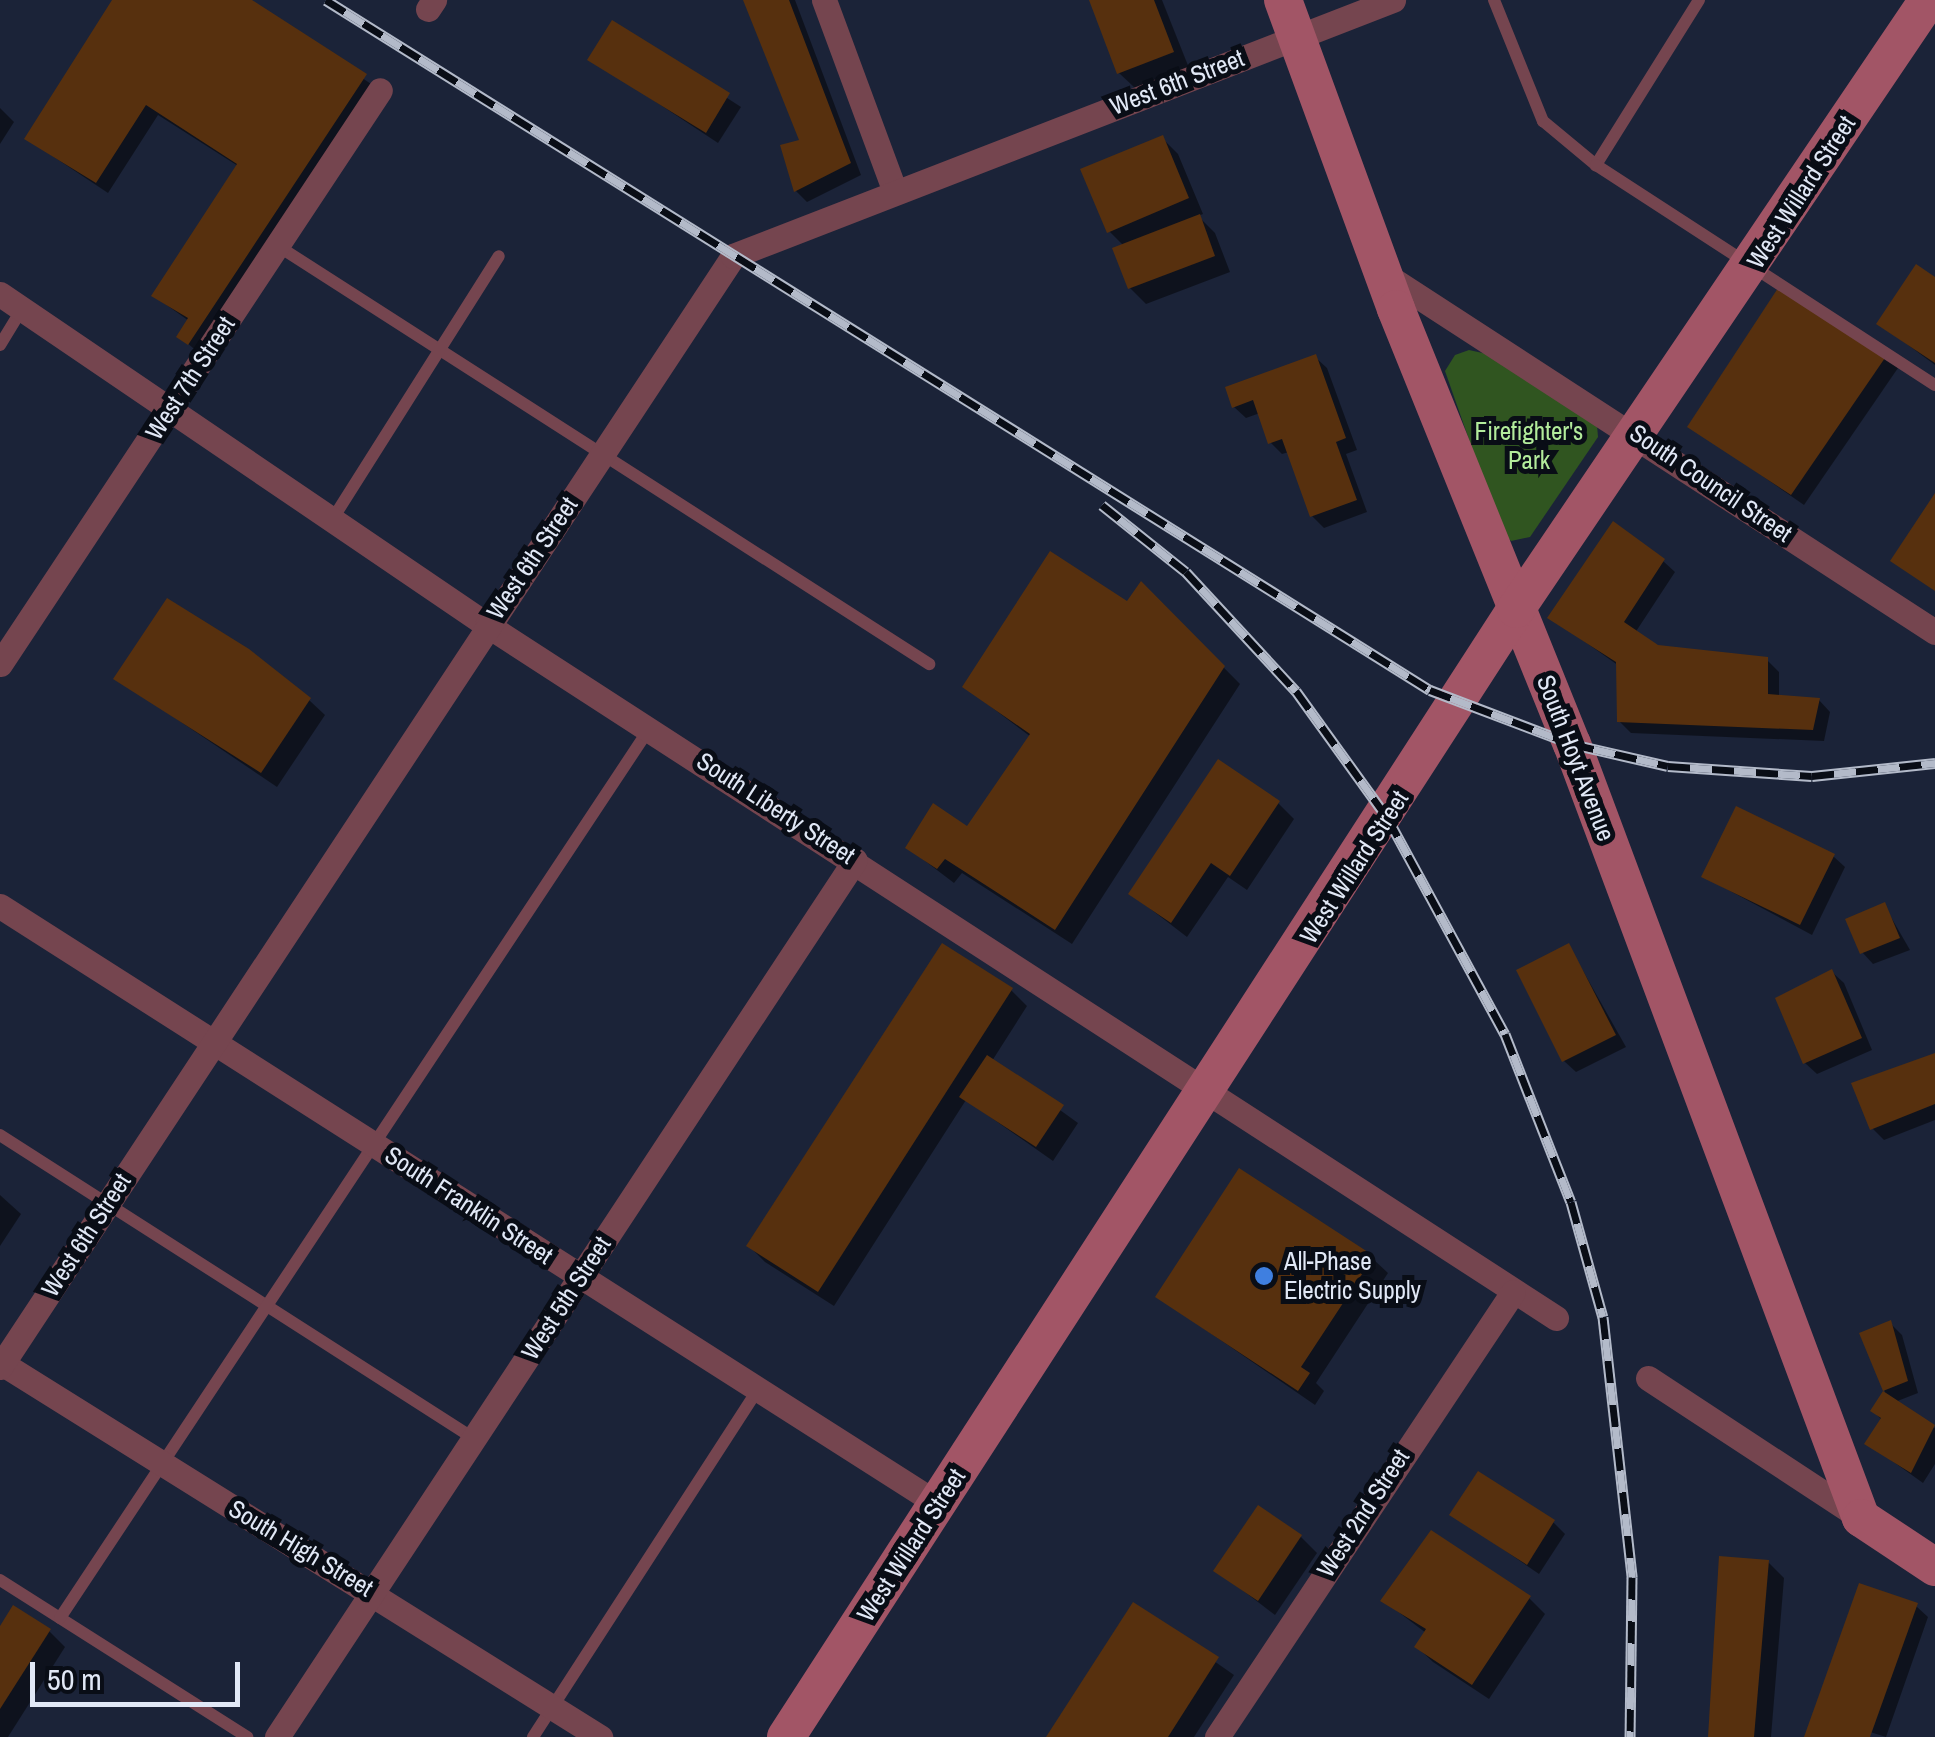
<!DOCTYPE html>
<style>
body{margin:0}
#map{position:relative;width:1935px;height:1737px;overflow:hidden;background:#1b2338;font-family:"Archivo Narrow",sans-serif}
div>[style]{position:absolute}
.green>*{inset:0;background:#305520}
.shadow>*{inset:0;background:#0007}
.building>*{inset:0;background:#57300e}
.lane>*{height:12px;margin:-6px;padding:0 6px;transform-origin:6px;border-radius:6px;background:#75454f}
.street>*{height:25px;margin:-12.5px;padding:0 12.5px;transform-origin:12.5px;border-radius:12.5px;background:#75454f}
.secondary>*{height:38px;margin:-19px;padding:0 19px;transform-origin:19px;border-radius:19px;background:#a25566}
.rail>*{height:11px;margin-top:-5.5px;transform-origin:0;background:repeating-linear-gradient(90deg,#090d16 0 22px,#b3bac9 0 44px);box-sizing:border-box;border-block:2px solid #b3bac9}
.dots>*{width:28px;height:28px;translate:-50% -50%;box-sizing:border-box;border:5px solid #090d16;border-radius:50%}
span{translate:-50% -50%;white-space:nowrap;text-align:center;line-height:1.15;-webkit-text-stroke:10px #090d16;paint-order:stroke}
.street-label{font-size:25px;color:#e1e8f6}
.park-label{font-size:25px;color:#b3ec9c}
.poi-label{font-size:25px;color:#e1e8f6}
.left{translate:0 -50%;text-align:left}
.scale{position:absolute;left:30px;top:1662px;width:210px;height:45px;box-sizing:border-box;border:5px solid #e1e8f6;border-top:0;padding-left:12px;font-size:30px;line-height:35px;white-space:nowrap;color:#e1e8f6;-webkit-text-stroke:8px #090d16;paint-order:stroke}
</style>
<div id="map">
<div class="green">
<div style="clip-path:polygon(1469px 350px,1487px 354px,1597px 425px,1598px 437px,1530px 537px,1511px 541px,1501px 531px,1445px 371px,1455px 355px)"></div>
</div>
<div class="shadow">
<div style="clip-path:polygon(115px 0,247px 0,377px 88px,200px 354px,179px 336px,189px 321px,154px 296px,238px 166px,158px 115px,108px 193px,27px 139px)"></div>
<div style="clip-path:polygon(746px 0,795px 0,861px 175px,807px 202px,796px 191px,802px 141px)"></div>
<div style="clip-path:polygon(1092px 0,1162px 0,1189px 68px,1135px 88px,1119px 73px)"></div>
<div style="clip-path:polygon(613px 24px,741px 107px,718px 143px,591px 59px)"></div>
<div style="clip-path:polygon(0 108px,14px 122px,0 144px)"></div>
<div style="clip-path:polygon(1162px 138px,1178px 154px,1203px 214px,1198px 216px,1215px 233px,1230px 272px,1146px 304px,1130px 288px,1124px 246px,1109px 231px)"></div>
<div style="clip-path:polygon(1935px 280px,1935px 365px,1880px 324px)"></div>
<div style="clip-path:polygon(1315px 357px,1327px 368px,1357px 450px,1346px 454px,1367px 512px,1324px 528px,1312px 516px,1289px 452px,1282px 454px,1270px 442px,1260px 413px,1246px 418px,1234px 407px)"></div>
<div style="clip-path:polygon(1886px 357px,1898px 368px,1804px 505px,1690px 426px)"></div>
<div style="clip-path:polygon(1663px 561px,1675px 572px,1635px 633px,1657px 648px,1767px 660px,1779px 672px,1779px 697px,1819px 700px,1830px 712px,1824px 741px,1631px 733px,1619px 721px,1619px 666px,1550px 617px)"></div>
<div style="clip-path:polygon(1142px 585px,1240px 684px,1072px 944px,962px 873px,954px 883px,908px 848px,968px 829px,1031px 737px,965px 687px,1127px 605px)"></div>
<div style="clip-path:polygon(116px 678px,309px 700px,325px 715px,277px 787px)"></div>
<div style="clip-path:polygon(1278px 803px,1294px 819px,1247px 890px,1228px 877px,1187px 937px,1131px 894px)"></div>
<div style="clip-path:polygon(1833px 856px,1845px 867px,1812px 935px,1704px 877px)"></div>
<div style="clip-path:polygon(1884px 905px,1910px 950px,1873px 964px,1862px 952px)"></div>
<div style="clip-path:polygon(1569px 946px,1626px 1047px,1576px 1072px,1564px 1061px)"></div>
<div style="clip-path:polygon(1832px 972px,1844px 983px,1872px 1050px,1817px 1074px,1805px 1063px)"></div>
<div style="clip-path:polygon(1011px 990px,1027px 1006px,992px 1061px,1078px 1123px,1053px 1161px,966px 1100px,834px 1306px,765px 1262px,749px 1246px)"></div>
<div style="clip-path:polygon(1935px 1055px,1935px 1120px,1884px 1140px,1872px 1128px)"></div>
<div style="clip-path:polygon(0 1195px,21px 1214px,0 1246px)"></div>
<div style="clip-path:polygon(1372px 1258px,1388px 1273px,1316px 1383px,1324px 1391px,1315px 1405px,1158px 1297px)"></div>
<div style="clip-path:polygon(1890px 1323px,1902px 1335px,1918px 1393px,1895px 1402px,1935px 1428px,1935px 1464px,1923px 1483px,1867px 1443px,1882px 1420px,1873px 1411px,1885px 1392px,1863px 1335px)"></div>
<div style="clip-path:polygon(1453px 1515px,1553px 1522px,1565px 1534px,1539px 1574px)"></div>
<div style="clip-path:polygon(1301px 1537px,1317px 1553px,1275px 1615px,1216px 1570px)"></div>
<div style="clip-path:polygon(1768px 1562px,1784px 1578px,1771px 1737px,1711px 1737px)"></div>
<div style="clip-path:polygon(1529px 1598px,1545px 1614px,1489px 1699px,1433px 1662px,1417px 1647px,1426px 1633px,1384px 1601px)"></div>
<div style="clip-path:polygon(1134px 1605px,1234px 1675px,1194px 1737px,1049px 1737px)"></div>
<div style="clip-path:polygon(1916px 1606px,1928px 1617px,1886px 1737px,1825px 1718px,1864px 1737px,1806px 1737px)"></div>
<div style="clip-path:polygon(0 1630px,49px 1631px,65px 1647px,8px 1737px,0 1737px)"></div>
</div>
<div class="building">
<div style="clip-path:polygon(112px 0,252px 0,367px 74px,188px 345px,176px 337px,188px 318px,151px 296px,237px 164px,146px 105px,96px 183px,24px 139px)"></div>
<div style="clip-path:polygon(743px 0,789px 0,851px 163px,794px 192px,780px 145px,799px 140px)"></div>
<div style="clip-path:polygon(1089px 0,1154px 0,1174px 52px,1117px 74px)"></div>
<div style="clip-path:polygon(612px 20px,730px 93px,706px 133px,587px 60px)"></div>
<div style="clip-path:polygon(1163px 135px,1189px 198px,1107px 233px,1080px 169px)"></div>
<div style="clip-path:polygon(1200px 214px,1215px 256px,1128px 289px,1112px 248px)"></div>
<div style="clip-path:polygon(1916px 264px,1935px 277px,1935px 363px,1876px 324px)"></div>
<div style="clip-path:polygon(1780px 285px,1887px 355px,1791px 495px,1687px 427px)"></div>
<div style="clip-path:polygon(1316px 354px,1346px 438px,1336px 442px,1357px 500px,1310px 517px,1282px 439px,1268px 444px,1253px 400px,1232px 408px,1225px 387px)"></div>
<div style="clip-path:polygon(1935px 493px,1935px 591px,1890px 561px)"></div>
<div style="clip-path:polygon(1613px 521px,1665px 559px,1624px 622px,1658px 645px,1768px 657px,1768px 694px,1820px 698px,1813px 730px,1617px 722px,1616px 662px,1547px 618px)"></div>
<div style="clip-path:polygon(1050px 551px,1127px 601px,1141px 581px,1225px 666px,1055px 930px,945px 859px,937px 869px,905px 848px,933px 803px,967px 826px,1030px 734px,962px 687px)"></div>
<div style="clip-path:polygon(167px 598px,249px 649px,311px 698px,261px 773px,113px 679px)"></div>
<div style="clip-path:polygon(1218px 759px,1280px 801px,1230px 876px,1211px 863px,1171px 923px,1128px 894px)"></div>
<div style="clip-path:polygon(1736px 806px,1835px 854px,1800px 925px,1701px 877px)"></div>
<div style="clip-path:polygon(1885px 902px,1900px 938px,1860px 954px,1845px 919px)"></div>
<div style="clip-path:polygon(942px 943px,1013px 988px,818px 1292px,746px 1246px)"></div>
<div style="clip-path:polygon(1569px 943px,1616px 1035px,1562px 1062px,1516px 970px)"></div>
<div style="clip-path:polygon(1832px 969px,1862px 1038px,1803px 1064px,1775px 998px)"></div>
<div style="clip-path:polygon(1935px 1053px,1935px 1104px,1870px 1130px,1851px 1083px)"></div>
<div style="clip-path:polygon(987px 1055px,1064px 1105px,1036px 1147px,959px 1097px)"></div>
<div style="clip-path:polygon(1239px 1168px,1374px 1256px,1301px 1367px,1310px 1373px,1298px 1391px,1155px 1297px)"></div>
<div style="clip-path:polygon(1891px 1320px,1908px 1381px,1883px 1391px,1859px 1333px)"></div>
<div style="clip-path:polygon(1883px 1391px,1935px 1425px,1911px 1473px,1864px 1444px,1881px 1418px,1870px 1411px)"></div>
<div style="clip-path:polygon(1478px 1471px,1555px 1520px,1527px 1565px,1449px 1515px)"></div>
<div style="clip-path:polygon(1258px 1505px,1302px 1535px,1258px 1601px,1213px 1571px)"></div>
<div style="clip-path:polygon(1431px 1530px,1531px 1596px,1472px 1685px,1414px 1647px,1426px 1629px,1380px 1601px)"></div>
<div style="clip-path:polygon(1719px 1556px,1769px 1560px,1754px 1737px,1708px 1737px)"></div>
<div style="clip-path:polygon(1859px 1583px,1918px 1603px,1870px 1737px,1804px 1737px)"></div>
<div style="clip-path:polygon(1133px 1602px,1219px 1657px,1168px 1737px,1046px 1737px)"></div>
<div style="clip-path:polygon(13px 1605px,51px 1629px,0 1709px,0 1626px)"></div>
</div>
<div class="lane">
<div style="left:1494px;top:0;width:131px;rotate:68deg"></div>
<div style="left:1543px;top:121px;width:69px;rotate:39.7deg"></div>
<div style="left:1699px;top:0;width:195px;rotate:122deg"></div>
<div style="left:1596px;top:165px;width:404px;rotate:33deg"></div>
<div style="left:278px;top:246px;width:774px;rotate:32.7deg"></div>
<div style="left:0;top:345px;width:42px;rotate:-58.6deg"></div>
<div style="left:332px;top:520px;width:312px;rotate:-57.7deg"></div>
<div style="left:0;top:1135px;width:562px;rotate:32.64deg"></div>
<div style="left:0;top:1580px;width:293px;rotate:32.4deg"></div>
<div style="left:60px;top:1618px;width:1066px;rotate:-56.47deg"></div>
<div style="left:533px;top:1737px;width:414px;rotate:-57.1deg"></div>
</div>
<div class="street">
<div style="left:824px;top:0;width:202px;rotate:69.7deg"></div>
<div style="left:428px;top:9px;width:11px;rotate:-56deg"></div>
<div style="left:1384px;top:274px;width:657px;rotate:33.01deg"></div>
<div style="left:0;top:294px;width:589px;rotate:34.2deg"></div>
<div style="left:487px;top:625px;width:1274px;rotate:32.95deg"></div>
<div style="left:0;top:664px;width:688px;rotate:-56.49deg"></div>
<div style="left:0;top:906px;width:1112px;rotate:32.52deg"></div>
<div style="left:0;top:1362px;width:708px;rotate:32.01deg"></div>
<div style="left:0;top:1367px;width:1331px;rotate:-56.58deg"></div>
<div style="left:733px;top:256px;width:708px;rotate:-21.2deg"></div>
<div style="left:1648px;top:1378px;width:255px;rotate:33.3deg"></div>
<div style="left:277px;top:1737px;width:1050px;rotate:-56.61deg"></div>
<div style="left:1217px;top:1737px;width:534px;rotate:-56.37deg"></div>
</div>
<div class="secondary">
<div style="left:1283px;top:0;width:329px;rotate:69.9deg"></div>
<div style="left:1396px;top:309px;width:469px;rotate:68deg"></div>
<div style="left:1572px;top:744px;width:826px;rotate:69.53deg"></div>
<div style="left:1861px;top:1518px;width:89px;rotate:33.5deg"></div>
<div style="left:786px;top:1737px;width:1344px;rotate:-57.09deg"></div>
<div style="left:1516px;top:609px;width:735px;rotate:-55.92deg"></div>
</div>
<div class="rail">
<div style="left:326px;top:0;width:1302px;rotate:32.01deg"></div>
<div style="left:1430px;top:690px;width:152px;rotate:20.8deg"></div>
<div style="left:1572px;top:744px;width:98px;rotate:12.9deg"></div>
<div style="left:1668px;top:766px;width:144px;rotate:4deg"></div>
<div style="left:1812px;top:776px;width:124px;rotate:-6deg"></div>
<div style="left:1102px;top:505px;width:107px;rotate:38.6deg"></div>
<div style="left:1186px;top:572px;width:162px;rotate:47.3deg"></div>
<div style="left:1296px;top:691px;width:155px;rotate:54.2deg"></div>
<div style="left:1387px;top:817px;width:247px;rotate:61.5deg"></div>
<div style="left:1505px;top:1034px;width:180px;rotate:68.6deg"></div>
<div style="left:1571px;top:1202px;width:119px;rotate:74.5deg"></div>
<div style="left:1603px;top:1317px;width:262px;rotate:83.6deg"></div>
<div style="left:1632px;top:1577px;width:160px;rotate:90.7deg"></div>
</div>
<div class="dots">
<div style="left:1264px;top:1276px;background:#3f7fe0"></div>
</div>
<div class="street-label">
<span style="left:1177px;top:82px;rotate:-21deg">West 6th Street</span>
<span style="left:1801px;top:192px;rotate:-57deg">West Willard Street</span>
<span style="left:190px;top:378px;rotate:-57deg">West 7th Street</span>
<span style="left:1711px;top:483px;rotate:34deg">South Council Street</span>
<span style="left:532px;top:558px;rotate:-56deg">West 6th Street</span>
<span style="left:1576px;top:758px;rotate:69deg">South Hoyt Avenue</span>
<span style="left:776px;top:808px;rotate:33deg">South Liberty Street</span>
<span style="left:1354px;top:867px;rotate:-57deg">West Willard Street</span>
<span style="left:469px;top:1205px;rotate:33deg">South Franklin Street</span>
<span style="left:86px;top:1235px;rotate:-57deg">West 6th Street</span>
<span style="left:566px;top:1298px;rotate:-57deg">West 5th Street</span>
<span style="left:1363px;top:1513px;rotate:-57deg">West 2nd Street</span>
<span style="left:911px;top:1545px;rotate:-57deg">West Willard Street</span>
<span style="left:301px;top:1548px;rotate:31deg">South High Street</span>
</div>
<div class="park-label">
<span style="left:1529px;top:446px">Firefighter's<br>Park</span>
</div>
<div class="poi-label">
<span class="left" style="left:1284px;top:1276px">All-Phase<br>Electric Supply</span>
</div>
<div class="scale">50 m</div>
</div>
